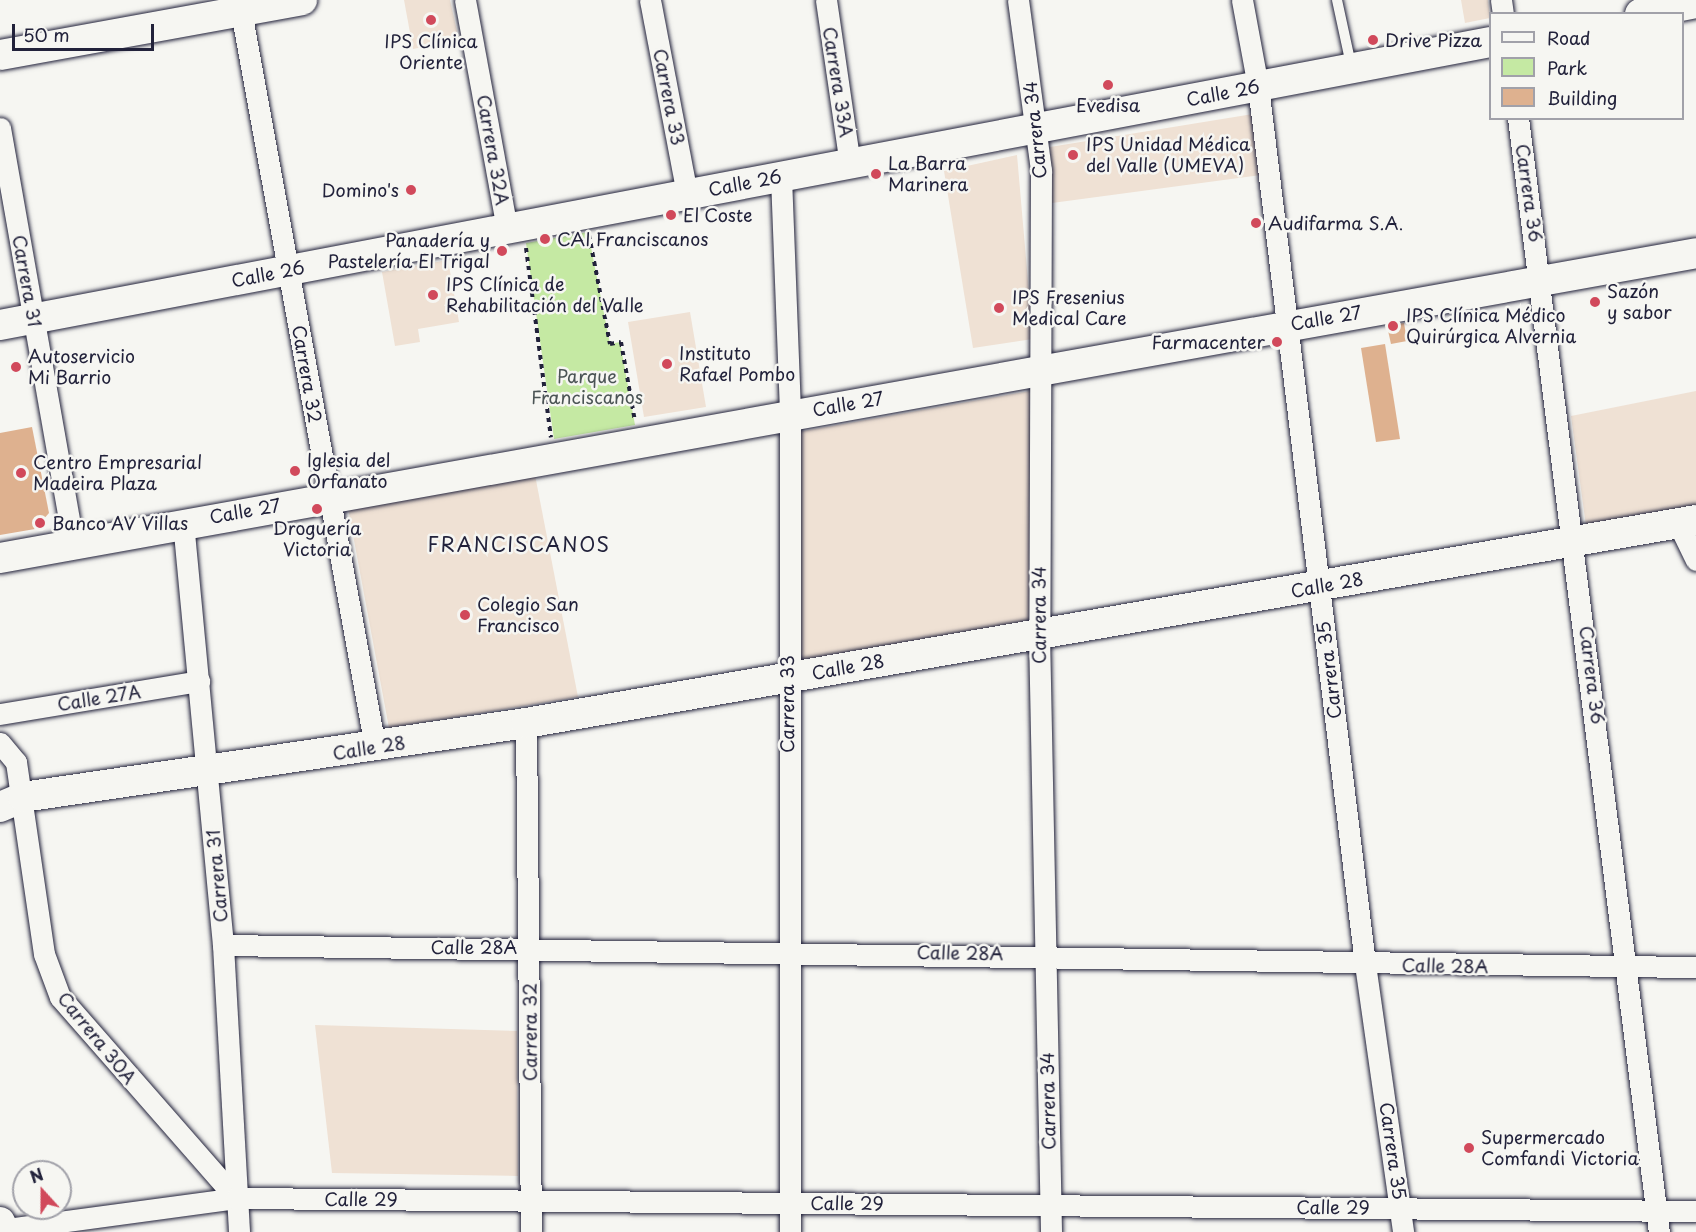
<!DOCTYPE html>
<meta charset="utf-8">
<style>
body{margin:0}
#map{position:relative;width:1696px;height:1232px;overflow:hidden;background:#f6f6f2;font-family:"Playpen Sans",sans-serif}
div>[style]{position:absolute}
.built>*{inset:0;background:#efe1d4}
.green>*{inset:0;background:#c5e9a3}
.building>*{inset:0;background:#deb18f}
.path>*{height:4px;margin-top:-2px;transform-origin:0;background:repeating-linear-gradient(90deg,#22223b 0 4.5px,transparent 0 9px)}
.roads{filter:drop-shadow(0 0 2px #22223b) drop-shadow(0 0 2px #22223b)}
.lane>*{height:10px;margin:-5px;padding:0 5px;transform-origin:5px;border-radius:5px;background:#f6f6f2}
.street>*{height:21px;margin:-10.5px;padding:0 10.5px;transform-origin:10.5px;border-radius:10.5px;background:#f6f6f2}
.secondary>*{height:30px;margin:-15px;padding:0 15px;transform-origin:15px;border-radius:15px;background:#f6f6f2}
.dots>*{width:16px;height:16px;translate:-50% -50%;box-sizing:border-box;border:3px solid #f6f6f2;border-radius:50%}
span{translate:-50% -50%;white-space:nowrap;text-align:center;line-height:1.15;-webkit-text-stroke:5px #f6f6f2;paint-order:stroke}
.poi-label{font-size:18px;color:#22223b}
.left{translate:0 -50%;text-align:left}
.right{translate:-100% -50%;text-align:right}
.street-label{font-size:18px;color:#22223b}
.park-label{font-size:18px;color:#4b5455}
.neighbourhood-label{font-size:20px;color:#22223b;letter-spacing:1.5px}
.legend{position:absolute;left:1489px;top:12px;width:195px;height:108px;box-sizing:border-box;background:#f6f6f2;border:2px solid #a1a1a9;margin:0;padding:8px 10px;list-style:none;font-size:18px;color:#22223b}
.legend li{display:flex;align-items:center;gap:12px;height:30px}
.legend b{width:30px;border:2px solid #a1a1a9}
.north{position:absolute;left:12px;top:1160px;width:60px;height:60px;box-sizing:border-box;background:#f6f6f2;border:2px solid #a1a1a9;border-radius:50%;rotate:339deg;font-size:16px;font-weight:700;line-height:24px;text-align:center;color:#22223b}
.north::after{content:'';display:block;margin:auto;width:21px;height:27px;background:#d1495b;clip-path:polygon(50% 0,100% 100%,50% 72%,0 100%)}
.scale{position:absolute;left:12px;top:24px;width:142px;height:27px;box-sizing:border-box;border:3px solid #22223b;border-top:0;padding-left:8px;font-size:18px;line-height:21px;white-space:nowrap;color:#22223b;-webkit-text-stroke:4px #f6f6f2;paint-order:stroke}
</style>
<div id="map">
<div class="built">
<div style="clip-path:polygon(404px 0,450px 0,459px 40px,413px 49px)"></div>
<div style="clip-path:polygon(1461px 0,1488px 0,1490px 18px,1465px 23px)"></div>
<div style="clip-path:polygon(1253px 114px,1261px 175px,1052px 203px,1050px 147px)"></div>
<div style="clip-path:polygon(1017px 155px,1033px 339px,973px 348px,944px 171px)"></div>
<div style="clip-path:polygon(448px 260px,459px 322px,418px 329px,420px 342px,395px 346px,382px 272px)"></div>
<div style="clip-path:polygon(690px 312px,706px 407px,644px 417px,628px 322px)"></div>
<div style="clip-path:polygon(1030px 391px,1029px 627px,798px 665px,798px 432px)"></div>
<div style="clip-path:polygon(1696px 391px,1696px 505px,1586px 526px,1571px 416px)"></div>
<div style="clip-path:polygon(535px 475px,578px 697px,389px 728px,348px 508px)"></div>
<div style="clip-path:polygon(315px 1025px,517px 1031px,518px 1176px,332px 1173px)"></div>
</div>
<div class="green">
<div style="clip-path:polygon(588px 232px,610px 344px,620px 342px,635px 425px,554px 439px,526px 243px)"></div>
</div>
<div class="building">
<div style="clip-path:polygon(1404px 323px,1407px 341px,1391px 344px,1387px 326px)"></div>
<div style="clip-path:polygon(1385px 344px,1400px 439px,1376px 442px,1361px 348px)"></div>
<div style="clip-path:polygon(32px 427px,49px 513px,35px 529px,0 535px,0 433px)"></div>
</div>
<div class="path">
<div style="left:589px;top:235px;width:111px;rotate:79.1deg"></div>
<div style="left:610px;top:344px;width:11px;rotate:-10deg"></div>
<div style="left:621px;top:342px;width:80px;rotate:80deg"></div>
<div style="left:526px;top:248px;width:191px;rotate:82.5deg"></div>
</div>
<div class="roads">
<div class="lane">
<div style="left:1337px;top:0;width:66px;rotate:77.8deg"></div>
</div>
<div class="street">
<div style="left:239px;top:0;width:759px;rotate:79.68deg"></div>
<div style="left:465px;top:0;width:233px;rotate:79.6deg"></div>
<div style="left:650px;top:0;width:197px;rotate:79.2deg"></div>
<div style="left:826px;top:0;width:166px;rotate:81.7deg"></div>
<div style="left:1018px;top:0;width:172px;rotate:82.3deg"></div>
<div style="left:1041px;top:170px;width:463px;rotate:90.2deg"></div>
<div style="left:1039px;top:633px;width:599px;rotate:88.85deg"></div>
<div style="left:1242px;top:0;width:87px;rotate:79.5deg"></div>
<div style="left:1258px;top:86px;width:884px;rotate:83.05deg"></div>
<div style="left:1365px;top:964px;width:271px;rotate:81.9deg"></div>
<div style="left:1501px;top:0;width:14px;rotate:82deg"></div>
<div style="left:1518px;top:118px;width:1123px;rotate:82.79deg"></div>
<div style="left:0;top:128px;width:419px;rotate:80deg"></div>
<div style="left:781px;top:177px;width:237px;rotate:87.8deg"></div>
<div style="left:790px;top:414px;width:818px;rotate:90deg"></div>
<div style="left:183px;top:522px;width:425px;rotate:84.6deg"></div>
<div style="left:223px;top:945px;width:287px;rotate:86.8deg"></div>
<div style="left:1678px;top:523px;width:41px;rotate:64.1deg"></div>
<div style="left:0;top:714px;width:202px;rotate:-9.4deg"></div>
<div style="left:526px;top:723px;width:509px;rotate:89.44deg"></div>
<div style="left:0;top:743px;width:25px;rotate:50deg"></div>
<div style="left:16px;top:762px;width:194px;rotate:81.7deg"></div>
<div style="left:44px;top:954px;width:46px;rotate:69.6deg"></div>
<div style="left:60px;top:997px;width:267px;rotate:48.8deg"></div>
<div style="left:223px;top:945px;width:1473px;rotate:0.86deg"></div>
<div style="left:0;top:1230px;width:238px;rotate:-7.7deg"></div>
<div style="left:236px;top:1198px;width:1460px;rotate:0.51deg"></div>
</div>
<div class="secondary">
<div style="left:1640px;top:14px;width:57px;rotate:-11.1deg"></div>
<div style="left:0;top:55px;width:307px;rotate:-10.3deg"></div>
<div style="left:0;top:325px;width:1517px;rotate:-10.75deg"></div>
<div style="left:0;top:558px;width:1723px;rotate:-10.19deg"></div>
<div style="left:0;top:807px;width:25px;rotate:-23deg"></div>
<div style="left:23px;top:797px;width:508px;rotate:-8.37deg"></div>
<div style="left:526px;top:723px;width:1187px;rotate:-9.84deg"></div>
<div style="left:0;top:1222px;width:11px;rotate:63deg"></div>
</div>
</div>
<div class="dots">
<div style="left:431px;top:20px;background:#d1495b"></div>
<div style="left:1373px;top:40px;background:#d1495b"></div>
<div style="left:1108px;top:85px;background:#d1495b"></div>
<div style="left:1073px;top:155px;background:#d1495b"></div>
<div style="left:876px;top:174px;background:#d1495b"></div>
<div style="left:411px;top:190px;background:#d1495b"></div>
<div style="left:671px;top:215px;background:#d1495b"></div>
<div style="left:1256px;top:223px;background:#d1495b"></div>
<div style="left:545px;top:239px;background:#d1495b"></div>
<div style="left:502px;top:251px;background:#d1495b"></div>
<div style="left:433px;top:295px;background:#d1495b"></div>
<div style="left:1595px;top:302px;background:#d1495b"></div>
<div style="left:999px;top:308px;background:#d1495b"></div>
<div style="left:1393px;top:326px;background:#d1495b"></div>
<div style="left:1277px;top:342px;background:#d1495b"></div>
<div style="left:667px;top:364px;background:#d1495b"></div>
<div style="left:16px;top:367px;background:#d1495b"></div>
<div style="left:295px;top:471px;background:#d1495b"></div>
<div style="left:21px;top:473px;background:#d1495b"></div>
<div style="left:317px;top:509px;background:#d1495b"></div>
<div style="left:40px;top:523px;background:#d1495b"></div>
<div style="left:465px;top:615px;background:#d1495b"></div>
<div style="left:1469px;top:1148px;background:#d1495b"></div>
</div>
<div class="poi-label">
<span class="left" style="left:1385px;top:40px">Drive Pizza</span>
<span style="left:431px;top:52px">IPS Clínica<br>Oriente</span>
<span style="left:1108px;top:105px">Evedisa</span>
<span class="left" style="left:1086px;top:155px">IPS Unidad Médica<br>del Valle (UMEVA)</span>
<span class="left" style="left:888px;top:174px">La Barra<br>Marinera</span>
<span class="right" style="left:399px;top:190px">Domino's</span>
<span class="left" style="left:683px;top:215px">El Coste</span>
<span class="left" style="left:1268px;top:223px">Audifarma S.A.</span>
<span class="left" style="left:557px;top:239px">CAI Franciscanos</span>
<span class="right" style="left:490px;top:251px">Panadería y<br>Pastelería El Trigal</span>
<span class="left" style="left:446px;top:295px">IPS Clínica de<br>Rehabilitación del Valle</span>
<span class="left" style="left:1607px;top:302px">Sazón<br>y sabor</span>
<span class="left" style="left:1012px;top:308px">IPS Fresenius<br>Medical Care</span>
<span class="left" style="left:1406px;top:326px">IPS Clínica Médico<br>Quirúrgica Alvernia</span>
<span class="right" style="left:1265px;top:342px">Farmacenter</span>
<span class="left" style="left:679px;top:364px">Instituto<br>Rafael Pombo</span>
<span class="left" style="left:28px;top:367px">Autoservicio<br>Mi Barrio</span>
<span class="left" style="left:307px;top:471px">Iglesia del<br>Orfanato</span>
<span class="left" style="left:33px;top:473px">Centro Empresarial<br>Madeira Plaza</span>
<span class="left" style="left:52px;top:523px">Banco AV Villas</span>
<span style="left:317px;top:539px">Droguería<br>Victoria</span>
<span class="left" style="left:477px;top:615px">Colegio San<br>Francisco</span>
<span class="left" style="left:1481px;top:1148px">Supermercado<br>Comfandi Victoria</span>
</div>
<div class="street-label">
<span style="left:838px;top:82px;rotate:81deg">Carrera 33A</span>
<span style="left:1223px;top:93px;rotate:-11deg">Calle 26</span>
<span style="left:669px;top:97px;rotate:79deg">Carrera 33</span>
<span style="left:1035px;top:130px;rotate:-96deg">Carrera 34</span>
<span style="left:493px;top:150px;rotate:80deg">Carrera 32A</span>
<span style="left:745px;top:183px;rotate:-11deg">Calle 26</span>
<span style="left:1529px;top:193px;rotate:82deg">Carrera 36</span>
<span style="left:268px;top:274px;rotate:-11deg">Calle 26</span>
<span style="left:27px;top:281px;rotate:80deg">Carrera 31</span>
<span style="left:1326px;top:318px;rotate:-10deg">Calle 27</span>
<span style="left:307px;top:374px;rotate:80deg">Carrera 32</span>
<span style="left:848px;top:404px;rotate:-10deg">Calle 27</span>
<span style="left:245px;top:511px;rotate:-10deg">Calle 27</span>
<span style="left:1327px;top:585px;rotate:-10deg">Calle 28</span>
<span style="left:1039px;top:615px;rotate:-90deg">Carrera 34</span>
<span style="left:848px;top:667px;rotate:-10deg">Calle 28</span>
<span style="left:1329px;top:670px;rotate:-97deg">Carrera 35</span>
<span style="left:1592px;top:675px;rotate:83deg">Carrera 36</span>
<span style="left:99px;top:698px;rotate:-9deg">Calle 27A</span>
<span style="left:787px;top:704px;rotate:-90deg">Carrera 33</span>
<span style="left:369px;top:748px;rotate:-9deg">Calle 28</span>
<span style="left:217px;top:876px;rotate:-95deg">Carrera 31</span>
<span style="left:474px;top:947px">Calle 28A</span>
<span style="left:960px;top:953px;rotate:1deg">Calle 28A</span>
<span style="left:1445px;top:966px;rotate:1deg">Calle 28A</span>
<span style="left:530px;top:1032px;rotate:-90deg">Carrera 32</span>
<span style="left:97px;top:1038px;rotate:51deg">Carrera 30A</span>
<span style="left:1048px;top:1101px;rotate:-91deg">Carrera 34</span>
<span style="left:1393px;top:1151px;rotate:82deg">Carrera 35</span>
<span style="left:361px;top:1199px">Calle 29</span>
<span style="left:847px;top:1203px">Calle 29</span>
<span style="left:1333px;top:1207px">Calle 29</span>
</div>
<div class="park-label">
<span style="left:587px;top:387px">Parque<br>Franciscanos</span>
</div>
<div class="neighbourhood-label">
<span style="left:519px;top:544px">FRANCISCANOS</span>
</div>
<ul class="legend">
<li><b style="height:8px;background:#f6f6f2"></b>Road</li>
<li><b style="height:16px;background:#c5e9a3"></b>Park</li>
<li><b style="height:16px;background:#deb18f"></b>Building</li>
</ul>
<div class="north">N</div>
<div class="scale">50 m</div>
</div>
